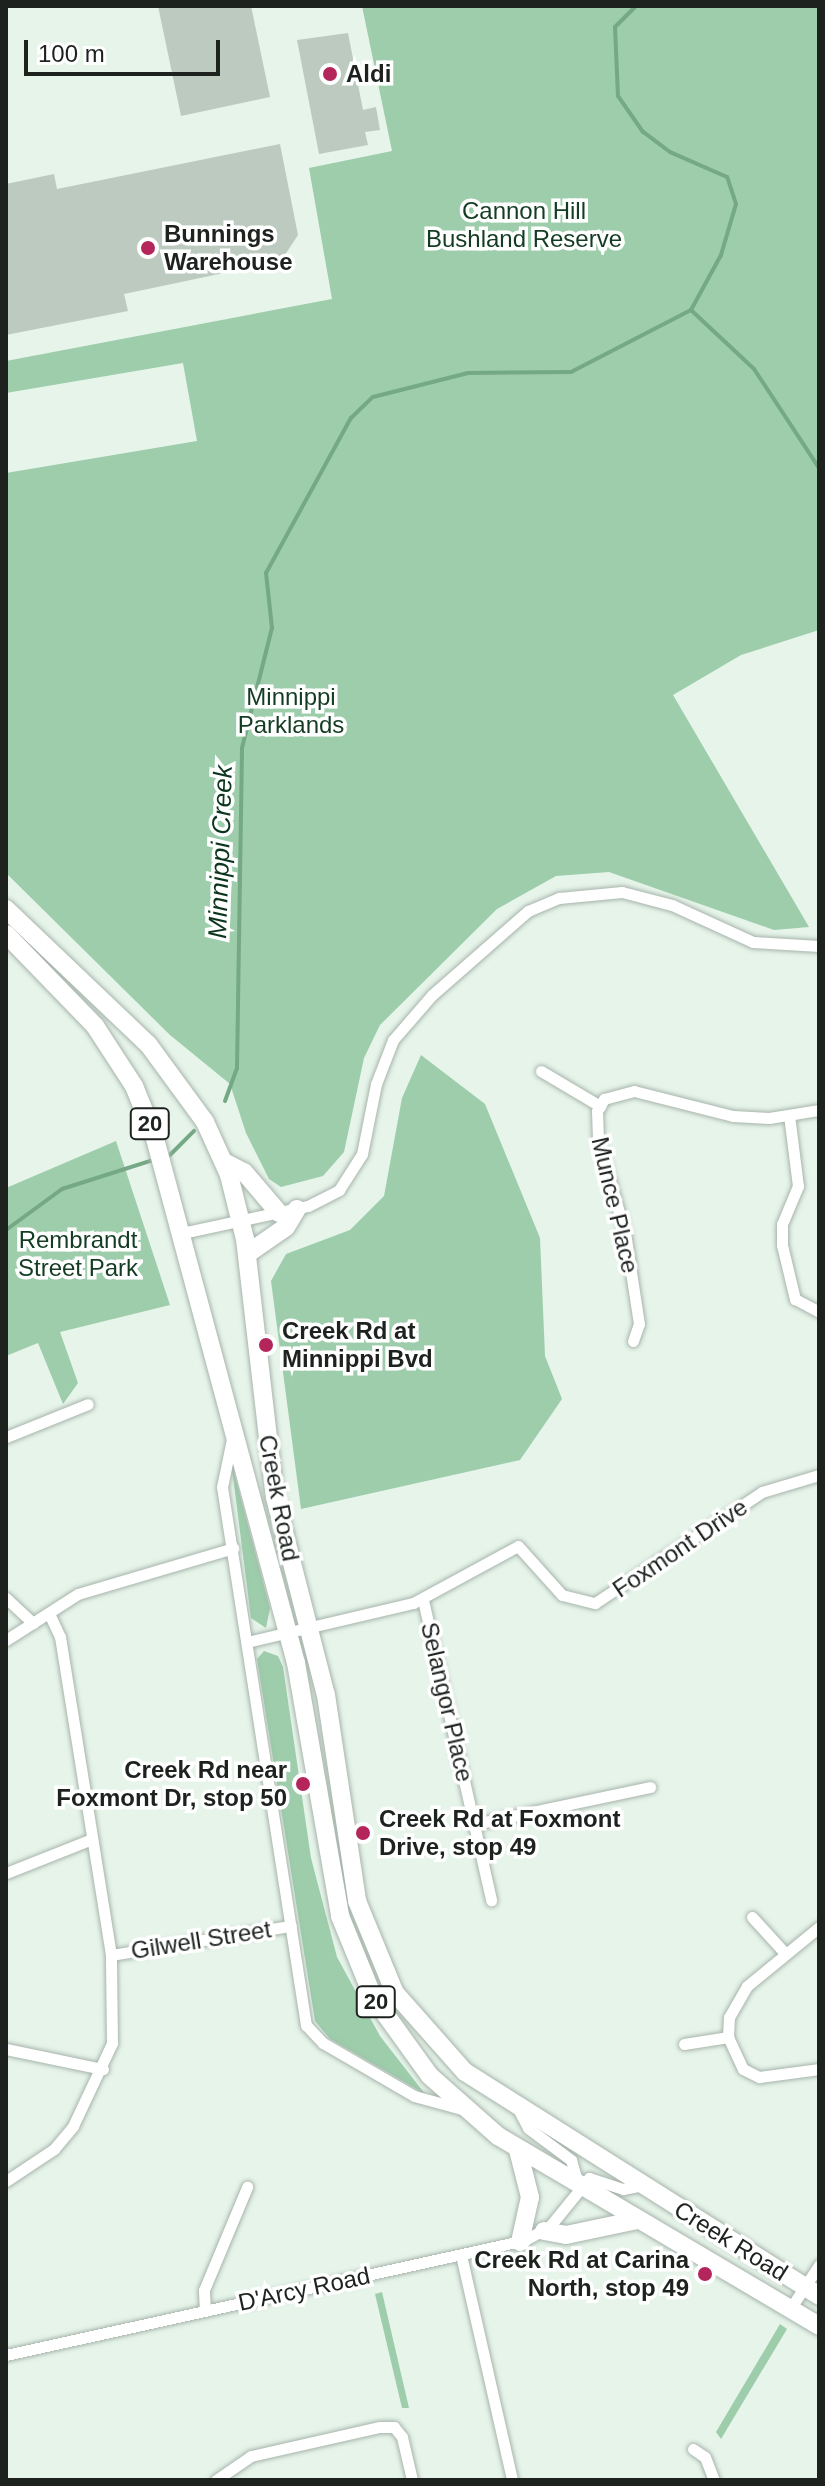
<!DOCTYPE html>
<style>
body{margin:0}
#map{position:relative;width:825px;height:2486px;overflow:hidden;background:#e6f4ea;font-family:Helvetica,sans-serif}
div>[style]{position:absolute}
.green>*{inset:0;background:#9dcdab}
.stream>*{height:4px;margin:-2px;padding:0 2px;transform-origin:2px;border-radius:2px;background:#75a885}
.building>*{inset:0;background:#bdcac0}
.roads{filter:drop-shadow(0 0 2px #a7b4ab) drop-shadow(0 0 2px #a7b4ab)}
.minor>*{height:11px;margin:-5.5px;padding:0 5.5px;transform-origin:5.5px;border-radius:5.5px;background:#fff}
.primary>*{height:18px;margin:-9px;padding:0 9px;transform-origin:9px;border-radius:9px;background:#fff}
.dots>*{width:22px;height:22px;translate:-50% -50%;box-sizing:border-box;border:4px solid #fff;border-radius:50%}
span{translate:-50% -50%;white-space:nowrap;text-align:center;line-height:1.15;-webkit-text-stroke:7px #fff;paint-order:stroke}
.shield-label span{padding:2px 6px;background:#fff;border:2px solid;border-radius:6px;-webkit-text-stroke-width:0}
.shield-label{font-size:22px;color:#1d221f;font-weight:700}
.poi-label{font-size:24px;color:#1d221f;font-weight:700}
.left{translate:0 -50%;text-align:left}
.right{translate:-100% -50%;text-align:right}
.park-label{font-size:24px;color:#133c23}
.street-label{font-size:24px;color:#1d221f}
.water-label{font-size:26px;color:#0c351d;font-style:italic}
.frame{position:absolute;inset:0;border:8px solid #1d221f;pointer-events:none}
.scale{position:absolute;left:24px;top:40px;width:196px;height:36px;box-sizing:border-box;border:4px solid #1d221f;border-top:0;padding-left:10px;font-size:24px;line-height:28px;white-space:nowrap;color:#1d221f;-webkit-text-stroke:6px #fff;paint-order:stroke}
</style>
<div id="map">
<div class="green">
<div style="clip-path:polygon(362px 6px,819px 6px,819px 630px,741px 655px,673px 695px,809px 927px,774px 930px,609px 872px,556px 876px,497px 909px,380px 1025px,364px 1058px,344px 1152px,323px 1176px,281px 1187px,269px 1179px,246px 1133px,230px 1084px,170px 1035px,6px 873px,6px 473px,197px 441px,183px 363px,6px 393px,6px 361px,332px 299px,309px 168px,392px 151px)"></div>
<div style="clip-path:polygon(421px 1055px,485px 1104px,540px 1238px,545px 1356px,562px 1399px,520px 1460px,301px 1509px,271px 1281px,286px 1254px,350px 1230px,384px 1196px,402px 1098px)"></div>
<div style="clip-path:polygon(116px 1141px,170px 1305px,60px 1332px,78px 1383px,63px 1404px,38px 1343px,6px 1356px,6px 1188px)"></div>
<div style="clip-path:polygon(231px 1461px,270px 1608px,266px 1628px,251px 1618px)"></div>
<div style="clip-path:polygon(264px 1651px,278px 1656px,283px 1667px,311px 1858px,337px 1957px,380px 2036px,425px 2094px,330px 2039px,315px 2021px,257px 1659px)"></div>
<div style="clip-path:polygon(382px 2292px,409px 2408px,402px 2408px,375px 2294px)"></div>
<div style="clip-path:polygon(780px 2324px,787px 2329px,721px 2439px,716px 2432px)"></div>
</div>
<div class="stream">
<div style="left:691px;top:310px;width:86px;rotate:43.1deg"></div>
<div style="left:754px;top:369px;width:118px;rotate:56.7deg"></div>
<div style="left:225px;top:1101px;width:35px;rotate:-70deg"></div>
<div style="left:237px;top:1068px;width:320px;rotate:-89.1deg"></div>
<div style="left:242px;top:748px;width:124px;rotate:-76deg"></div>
<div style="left:272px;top:628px;width:55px;rotate:-96.2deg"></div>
<div style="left:266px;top:573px;width:177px;rotate:-61.3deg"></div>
<div style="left:351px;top:418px;width:30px;rotate:-44deg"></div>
<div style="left:373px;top:397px;width:98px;rotate:-14.2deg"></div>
<div style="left:468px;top:373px;width:103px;rotate:-0.6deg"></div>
<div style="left:571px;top:372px;width:135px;rotate:-27.3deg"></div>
<div style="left:691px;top:310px;width:63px;rotate:-61.4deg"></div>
<div style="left:721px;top:255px;width:53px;rotate:-73.6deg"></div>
<div style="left:736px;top:204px;width:28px;rotate:-108deg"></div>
<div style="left:727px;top:177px;width:62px;rotate:-156.3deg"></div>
<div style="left:670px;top:152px;width:34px;rotate:-143deg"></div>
<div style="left:643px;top:132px;width:44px;rotate:-124.8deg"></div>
<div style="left:618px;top:96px;width:69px;rotate:-92.5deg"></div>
<div style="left:615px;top:27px;width:30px;rotate:-45deg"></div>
<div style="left:170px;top:1155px;width:34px;rotate:-45deg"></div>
<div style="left:6px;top:1230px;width:69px;rotate:-36.2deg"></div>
<div style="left:62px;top:1189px;width:96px;rotate:-17.7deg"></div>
</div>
<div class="building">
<div style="clip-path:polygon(158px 6px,251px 6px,270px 97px,181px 116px)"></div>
<div style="clip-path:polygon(348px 33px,363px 110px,376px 107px,380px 130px,365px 132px,368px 145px,319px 154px,297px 40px)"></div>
<div style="clip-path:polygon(280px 144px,298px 235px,281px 261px,124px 294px,128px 311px,6px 335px,6px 184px,54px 174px,57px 189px)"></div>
</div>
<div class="roads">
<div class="minor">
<div style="left:541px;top:1071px;width:69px;rotate:30.7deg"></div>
<div style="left:789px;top:1115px;width:72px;rotate:82.8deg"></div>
<div style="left:798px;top:1186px;width:41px;rotate:112.8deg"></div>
<div style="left:782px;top:1224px;width:21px;rotate:90deg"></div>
<div style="left:782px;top:1245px;width:56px;rotate:76.5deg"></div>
<div style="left:795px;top:1299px;width:27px;rotate:28deg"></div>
<div style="left:182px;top:1233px;width:129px;rotate:-12.1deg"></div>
<div style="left:308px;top:1206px;width:35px;rotate:-27deg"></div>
<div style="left:339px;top:1190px;width:43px;rotate:-57.4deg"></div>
<div style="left:362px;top:1154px;width:71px;rotate:-78.7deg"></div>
<div style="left:376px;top:1084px;width:47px;rotate:-68.9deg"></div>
<div style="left:393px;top:1040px;width:60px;rotate:-49.1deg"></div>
<div style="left:432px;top:995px;width:128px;rotate:-41.2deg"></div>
<div style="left:528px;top:911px;width:34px;rotate:-23deg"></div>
<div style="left:559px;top:898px;width:63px;rotate:-5.4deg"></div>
<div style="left:622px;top:892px;width:52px;rotate:14.6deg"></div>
<div style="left:672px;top:905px;width:89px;rotate:24.6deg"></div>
<div style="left:753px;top:942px;width:66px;rotate:3.5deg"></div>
<div style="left:633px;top:1341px;width:18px;rotate:-71deg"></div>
<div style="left:639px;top:1324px;width:92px;rotate:-98.7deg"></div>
<div style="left:625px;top:1233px;width:98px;rotate:-106deg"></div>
<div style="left:598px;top:1139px;width:28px;rotate:-92deg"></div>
<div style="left:597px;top:1111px;width:14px;rotate:-60deg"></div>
<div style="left:604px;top:1099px;width:31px;rotate:-15deg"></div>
<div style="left:634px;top:1091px;width:102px;rotate:14.2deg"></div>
<div style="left:733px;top:1116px;width:36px;rotate:3deg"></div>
<div style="left:769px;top:1118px;width:51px;rotate:-9.1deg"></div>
<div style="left:233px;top:1434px;width:54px;rotate:101.7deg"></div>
<div style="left:222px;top:1487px;width:545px;rotate:81.13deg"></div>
<div style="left:306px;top:2025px;width:25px;rotate:47deg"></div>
<div style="left:323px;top:2043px;width:105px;rotate:30.2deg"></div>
<div style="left:414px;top:2096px;width:54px;rotate:15.1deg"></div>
<div style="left:6px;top:1437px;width:88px;rotate:-21.9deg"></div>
<div style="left:6px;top:1598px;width:37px;rotate:43deg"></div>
<div style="left:423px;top:1600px;width:308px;rotate:77.2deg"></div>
<div style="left:6px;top:1640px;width:85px;rotate:-32.6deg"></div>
<div style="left:78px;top:1594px;width:162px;rotate:-16.5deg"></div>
<div style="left:247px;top:1642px;width:171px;rotate:-13.2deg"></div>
<div style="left:413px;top:1603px;width:119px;rotate:-28.5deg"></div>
<div style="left:518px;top:1546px;width:66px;rotate:48.1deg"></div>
<div style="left:562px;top:1595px;width:34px;rotate:14deg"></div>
<div style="left:595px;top:1603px;width:201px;rotate:-33.6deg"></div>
<div style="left:762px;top:1492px;width:59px;rotate:-16.6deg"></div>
<div style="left:475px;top:1824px;width:179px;rotate:-11.9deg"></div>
<div style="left:6px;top:1873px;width:92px;rotate:-21.6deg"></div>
<div style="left:752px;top:1917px;width:47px;rotate:47.6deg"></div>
<div style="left:819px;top:1927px;width:93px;rotate:140.7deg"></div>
<div style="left:747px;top:1986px;width:36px;rotate:120deg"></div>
<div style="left:729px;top:2017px;width:20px;rotate:93deg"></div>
<div style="left:728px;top:2037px;width:35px;rotate:65deg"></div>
<div style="left:743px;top:2069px;width:18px;rotate:27deg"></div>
<div style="left:759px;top:2077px;width:61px;rotate:-7.6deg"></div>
<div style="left:111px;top:1955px;width:182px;rotate:-9.2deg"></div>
<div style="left:684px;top:2044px;width:45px;rotate:-9deg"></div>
<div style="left:6px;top:2049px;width:99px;rotate:11.7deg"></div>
<div style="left:517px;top:2107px;width:24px;rotate:62deg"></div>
<div style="left:528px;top:2128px;width:54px;rotate:36.7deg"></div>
<div style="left:571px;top:2160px;width:26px;rotate:74deg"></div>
<div style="left:6px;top:2181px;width:58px;rotate:-33.7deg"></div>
<div style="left:54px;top:2149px;width:30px;rotate:-50deg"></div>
<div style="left:73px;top:2126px;width:92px;rotate:-64.8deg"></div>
<div style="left:112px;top:2043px;width:88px;rotate:-90.7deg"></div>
<div style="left:111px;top:1955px;width:322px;rotate:-99.1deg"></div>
<div style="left:60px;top:1637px;width:26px;rotate:-115deg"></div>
<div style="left:461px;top:2255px;width:231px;rotate:77.2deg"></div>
<div style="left:790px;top:2309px;width:53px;rotate:-56.6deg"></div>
<div style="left:205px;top:2311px;width:21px;rotate:-93deg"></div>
<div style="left:204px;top:2290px;width:112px;rotate:-67.3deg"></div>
<div style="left:6px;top:2355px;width:532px;rotate:-12.49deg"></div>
<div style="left:525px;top:2240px;width:29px;rotate:-29deg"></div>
<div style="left:550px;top:2226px;width:62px;rotate:-50.9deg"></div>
<div style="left:589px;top:2178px;width:36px;rotate:18deg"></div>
<div style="left:623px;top:2189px;width:20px;rotate:-11deg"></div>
<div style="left:693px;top:2449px;width:14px;rotate:34deg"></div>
<div style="left:705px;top:2457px;width:25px;rotate:69deg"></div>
<div style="left:216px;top:2480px;width:42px;rotate:-34.4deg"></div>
<div style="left:251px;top:2456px;width:132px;rotate:-12.7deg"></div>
<div style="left:380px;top:2427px;width:14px"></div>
<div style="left:394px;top:2427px;width:13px;rotate:51deg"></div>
<div style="left:402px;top:2437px;width:44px;rotate:76.9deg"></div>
</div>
<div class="primary">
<div style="left:6px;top:909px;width:196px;rotate:43.6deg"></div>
<div style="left:148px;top:1044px;width:97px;rotate:53.8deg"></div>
<div style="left:205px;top:1122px;width:58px;rotate:65.6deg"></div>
<div style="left:229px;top:1175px;width:66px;rotate:76deg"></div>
<div style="left:245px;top:1239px;width:260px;rotate:83.4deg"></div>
<div style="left:275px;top:1497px;width:204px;rotate:75.6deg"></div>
<div style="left:326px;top:1695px;width:208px;rotate:81.4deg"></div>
<div style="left:357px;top:1901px;width:100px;rotate:67.6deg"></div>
<div style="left:395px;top:1993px;width:106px;rotate:48.5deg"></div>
<div style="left:465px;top:2072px;width:419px;rotate:32.3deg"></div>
<div style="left:6px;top:934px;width:128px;rotate:45.9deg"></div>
<div style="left:95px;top:1026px;width:72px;rotate:57deg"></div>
<div style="left:134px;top:1086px;width:53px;rotate:67.8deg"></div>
<div style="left:154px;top:1135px;width:547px;rotate:74.95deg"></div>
<div style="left:296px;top:1663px;width:257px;rotate:80.1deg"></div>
<div style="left:340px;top:1916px;width:87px;rotate:67.8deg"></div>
<div style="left:373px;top:1997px;width:97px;rotate:54.2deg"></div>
<div style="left:430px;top:2076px;width:91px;rotate:41.4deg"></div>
<div style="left:498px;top:2136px;width:373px;rotate:30.6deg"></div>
<div style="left:224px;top:1162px;width:22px;rotate:27deg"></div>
<div style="left:244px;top:1172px;width:54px;rotate:49.5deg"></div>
<div style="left:247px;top:1254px;width:47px;rotate:-34.7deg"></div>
<div style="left:286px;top:1227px;width:21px;rotate:-59deg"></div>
<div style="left:518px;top:2150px;width:49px;rotate:75.7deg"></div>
<div style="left:530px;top:2197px;width:46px;rotate:102.5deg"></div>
<div style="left:544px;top:2231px;width:22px;rotate:10deg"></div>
<div style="left:566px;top:2235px;width:73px;rotate:-11.9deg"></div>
</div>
</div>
<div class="dots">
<div style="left:330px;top:74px;background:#b4265b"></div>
<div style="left:148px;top:248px;background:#b4265b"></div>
<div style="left:266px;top:1345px;background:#b4265b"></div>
<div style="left:303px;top:1784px;background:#b4265b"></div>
<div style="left:363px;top:1833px;background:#b4265b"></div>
<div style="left:705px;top:2274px;background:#b4265b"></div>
</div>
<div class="shield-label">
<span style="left:150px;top:1124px">20</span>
<span style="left:376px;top:2002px">20</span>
</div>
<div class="poi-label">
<span class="left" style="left:346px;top:74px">Aldi</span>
<span class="left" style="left:164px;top:248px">Bunnings<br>Warehouse</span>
<span class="left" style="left:282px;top:1345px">Creek Rd at<br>Minnippi Bvd</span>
<span class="right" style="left:287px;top:1784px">Creek Rd near<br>Foxmont Dr, stop 50</span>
<span class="left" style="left:379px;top:1833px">Creek Rd at Foxmont<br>Drive, stop 49</span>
<span class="right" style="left:689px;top:2274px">Creek Rd at Carina<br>North, stop 49</span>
</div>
<div class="park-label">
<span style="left:524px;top:225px">Cannon Hill<br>Bushland Reserve</span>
<span style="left:291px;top:711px">Minnippi<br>Parklands</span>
<span style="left:78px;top:1254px">Rembrandt<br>Street Park</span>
</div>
<div class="street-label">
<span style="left:615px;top:1205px;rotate:77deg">Munce Place</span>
<span style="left:279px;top:1498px;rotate:79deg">Creek Road</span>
<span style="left:680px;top:1548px;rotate:-34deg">Foxmont Drive</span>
<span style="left:447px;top:1702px;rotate:77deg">Selangor Place</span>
<span style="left:201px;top:1940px;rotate:-9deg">Gilwell Street</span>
<span style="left:731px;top:2241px;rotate:32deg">Creek Road</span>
<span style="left:304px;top:2289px;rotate:-12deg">D'Arcy Road</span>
</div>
<div class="water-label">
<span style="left:221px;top:852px;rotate:-88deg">Minnippi Creek</span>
</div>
<div class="frame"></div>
<div class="scale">100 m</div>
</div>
